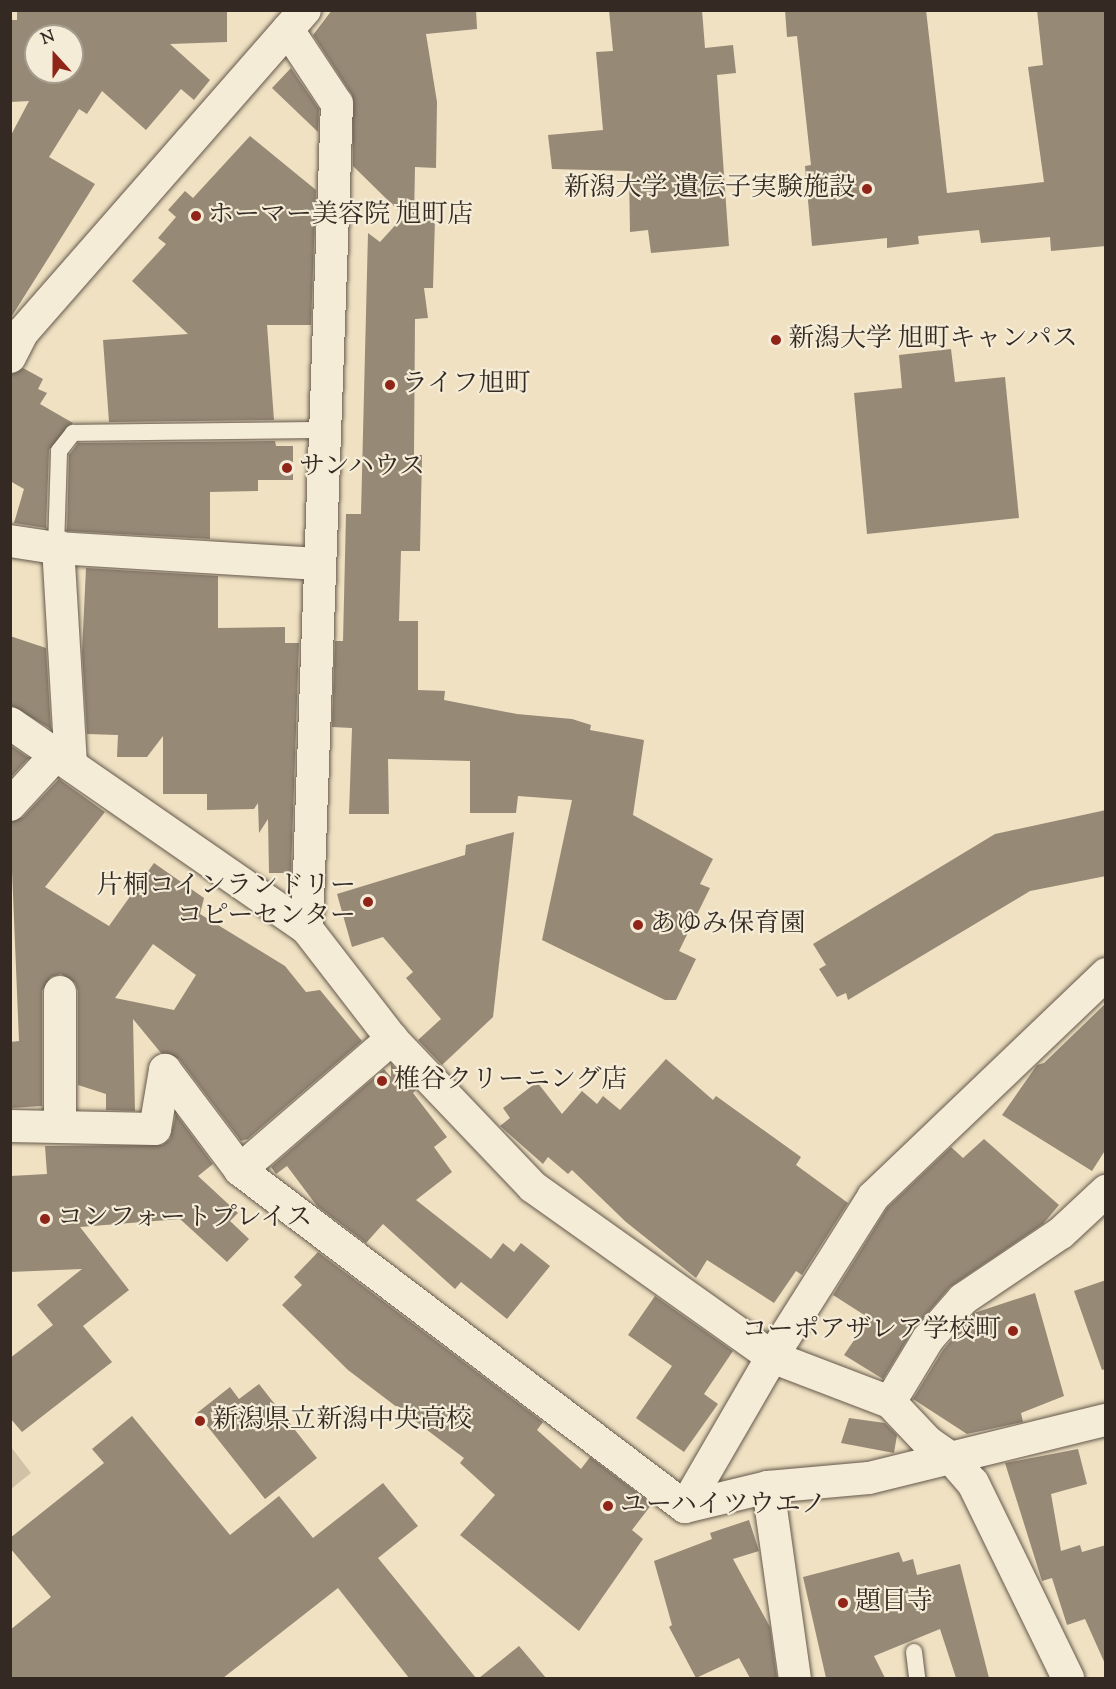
<!DOCTYPE html>
<meta charset="utf-8">
<style>
body{margin:0}
#map{position:relative;width:1116px;height:1689px;overflow:hidden;background:#efe1c2;font-family:"Sorts Mill Goudy","Noto Serif JP",serif}
div>[style]{position:absolute}
.green>*{inset:0;background:#cfc2a7}
.building>*{inset:0;background:#968976}
.roads{filter:drop-shadow(0 0 2px #64584b) drop-shadow(0 0 2px #64584b)}
.service>*{height:16px;margin:-8px;padding:0 8px;transform-origin:8px;border-radius:8px;background:#f5ecd7}
.minor>*{height:32px;margin:-16px;padding:0 16px;transform-origin:16px;border-radius:16px;background:#f5ecd7}
.dots>*{width:16px;height:16px;translate:-50% -50%;box-sizing:border-box;border:3px solid #f5ecd7;border-radius:50%}
span{translate:-50% -50%;white-space:nowrap;text-align:center;line-height:1.15;-webkit-text-stroke:4.5px #f5ecd7;paint-order:stroke}
.poi-label{font-size:26px;color:#352a23}
.right{translate:-100% -50%;text-align:right}
.left{translate:0 -50%;text-align:left}
.frame{position:absolute;inset:0;border:12px solid #352a23;pointer-events:none}
.north{position:absolute;left:24px;top:24px;width:60px;height:60px;box-sizing:border-box;background:#f5ecd7;border:2px solid #a89e8f;border-radius:50%;rotate:339deg;font-size:16px;font-weight:700;line-height:24px;text-align:center;color:#352a23}
.north::after{content:'';display:block;margin:auto;width:21px;height:27px;background:#8f2418;clip-path:polygon(50% 0,100% 100%,50% 72%,0 100%)}
</style>
<div id="map">
<div class="green">
<div style="clip-path:polygon(11px 1447px,31px 1473px,11px 1489px)"></div>
</div>
<div class="building">
<div style="clip-path:polygon(evenodd,44px 10px,227px 11px,227px 42px,170px 44px,210px 80px,194px 100px,181px 89px,146px 130px,102px 91px,87px 114px,79px 109px,49px 157px,95px 184px,10px 319px,10px 137px,29px 101px,10px 102px,10px 20px,17px 20px,17px 12px,44px 10px,36px 36px,72px 36px,72px 72px,36px 72px,36px 36px)"></div>
<div style="clip-path:polygon(332px 10px,476px 10px,477px 29px,426px 34px,437px 102px,436px 168px,415px 167px,414px 220px,435px 219px,433px 288px,424px 288px,428px 318px,415px 319px,414px 455px,422px 455px,420px 551px,401px 551px,399px 621px,418px 621px,418px 690px,445px 691px,444px 700px,517px 714px,572px 719px,591px 725px,590px 730px,644px 740px,633px 815px,713px 859px,700px 884px,710px 888px,679px 951px,696px 959px,676px 1000px,665px 1000px,542px 940px,572px 800px,518px 796px,516px 813px,470px 813px,470px 761px,388px 759px,389px 814px,349px 814px,352px 728px,332px 727px,335px 641px,343px 641px,346px 514px,361px 514px,368px 233px,380px 242px,400px 220px,408px 220px,353px 166px,352px 95px,313px 35px)"></div>
<div style="clip-path:polygon(609px 10px,702px 10px,705px 48px,733px 45px,736px 73px,717px 75px,729px 246px,651px 253px,648px 230px,630px 232px,629px 171px,552px 169px,548px 135px,603px 130px,596px 52px,613px 51px)"></div>
<div style="clip-path:polygon(785px 10px,926px 10px,947px 193px,1044px 182px,1028px 67px,1043px 65px,1037px 10px,1106px 10px,1106px 246px,1051px 251px,1050px 237px,981px 243px,979px 230px,918px 236px,919px 244px,887px 248px,887px 238px,812px 246px,805px 166px,811px 165px,797px 36px,787px 37px)"></div>
<div style="clip-path:polygon(291px 68px,319px 109px,318px 132px,272px 88px)"></div>
<div style="clip-path:polygon(250px 136px,316px 190px,311px 325px,267px 325px,274px 420px,109px 422px,103px 340px,188px 334px,132px 281px,166px 244px,158px 238px,176px 217px,168px 210px,185px 191px,193px 198px)"></div>
<div style="clip-path:polygon(951px 349px,955px 382px,1005px 377px,1019px 518px,867px 534px,854px 393px,902px 388px,899px 355px)"></div>
<div style="clip-path:polygon(23px 368px,43px 379px,38px 389px,47px 393px,40px 404px,73px 423px,49px 450px,46px 528px,14px 523px,24px 489px,10px 481px,10px 375px)"></div>
<div style="clip-path:polygon(275px 441px,276px 446px,293px 446px,293px 480px,258px 480px,258px 491px,210px 492px,210px 539px,67px 531px,69px 455px,78px 443px)"></div>
<div style="clip-path:polygon(86px 568px,218px 576px,218px 628px,285px 627px,285px 643px,299px 643px,291px 873px,269px 873px,268px 819px,259px 833px,258px 803px,254px 809px,207px 810px,207px 794px,163px 794px,163px 736px,147px 757px,117px 757px,118px 735px,87px 734px,82px 652px)"></div>
<div style="clip-path:polygon(10px 636px,46px 648px,51px 729px,10px 705px)"></div>
<div style="clip-path:polygon(10px 745px,29px 758px,10px 778px)"></div>
<div style="clip-path:polygon(evenodd,59px 779px,105px 812px,45px 887px,109px 926px,154px 863px,204px 898px,200px 914px,285px 966px,306px 992px,320px 990px,362px 1041px,248px 1139px,241px 1141px,179px 1059px,161px 1053px,133px 1019px,135px 1111px,106px 1110px,106px 1094px,78px 1085px,78px 991px,75px 983px,61px 974px,51px 977px,42px 991px,42px 1106px,10px 1108px,10px 1042px,19px 1041px,10px 822px,23px 817px,59px 779px,153px 944px,196px 975px,174px 1010px,115px 998px,153px 944px)"></div>
<div style="clip-path:polygon(1106px 810px,1106px 876px,1030px 891px,848px 1000px,846px 993px,837px 997px,819px 969px,826px 965px,813px 944px,995px 834px)"></div>
<div style="clip-path:polygon(514px 832px,493px 1017px,442px 1065px,418px 1040px,441px 1019px,406px 978px,413px 972px,383px 937px,352px 947px,337px 894px,465px 855px,466px 845px)"></div>
<div style="clip-path:polygon(1106px 1003px,1106px 1149px,1092px 1171px,1002px 1115px,1037px 1065px,1044px 1063px)"></div>
<div style="clip-path:polygon(666px 1059px,713px 1100px,716px 1096px,801px 1157px,796px 1165px,848px 1203px,802px 1275px,796px 1271px,774px 1303px,707px 1260px,696px 1278px,626px 1222px,572px 1170px,568px 1174px,548px 1157px,543px 1164px,500px 1126px,510px 1118px,503px 1108px,537px 1082px,562px 1114px,582px 1091px,597px 1104px,603px 1096px,620px 1110px)"></div>
<div style="clip-path:polygon(391px 1064px,416px 1090px,413px 1093px,447px 1137px,434px 1147px,452px 1172px,416px 1200px,491px 1259px,503px 1243px,514px 1252px,521px 1243px,550px 1266px,507px 1319px,461px 1282px,455px 1289px,383px 1224px,366px 1243px,317px 1206px,287px 1166px,276px 1174px,271px 1167px,384px 1069px,391px 1077px)"></div>
<div style="clip-path:polygon(176px 1114px,213px 1164px,198px 1176px,238px 1213px,230px 1221px,249px 1239px,227px 1262px,180px 1219px,80px 1227px,129px 1290px,83px 1326px,112px 1362px,22px 1432px,10px 1418px,10px 1358px,53px 1325px,37px 1305px,82px 1269px,10px 1272px,10px 1176px,47px 1174px,45px 1146px,162px 1145px,170px 1139px)"></div>
<div style="clip-path:polygon(984px 1139px,1059px 1205px,1043px 1224px,950px 1287px,913px 1330px,883px 1379px,844px 1355px,869px 1318px,833px 1295px,887px 1208px,951px 1147px,963px 1158px)"></div>
<div style="clip-path:polygon(318px 1252px,543px 1422px,537px 1430px,581px 1469px,590px 1457px,652px 1504px,632px 1530px,643px 1539px,579px 1631px,460px 1535px,495px 1495px,460px 1463px,464px 1458px,348px 1370px,282px 1305px,302px 1285px,294px 1277px)"></div>
<div style="clip-path:polygon(1106px 1280px,1106px 1369px,1102px 1370px,1074px 1291px)"></div>
<div style="clip-path:polygon(1035px 1293px,1064px 1396px,1021px 1413px,1023px 1422px,967px 1434px,913px 1399px,943px 1350px,974px 1313px)"></div>
<div style="clip-path:polygon(655px 1296px,733px 1351px,704px 1394px,718px 1404px,684px 1452px,636px 1418px,672px 1366px,628px 1335px)"></div>
<div style="clip-path:polygon(259px 1384px,317px 1458px,265px 1499px,197px 1413px,230px 1387px,239px 1399px)"></div>
<div style="clip-path:polygon(132px 1416px,230px 1535px,279px 1496px,313px 1538px,383px 1483px,418px 1526px,378px 1558px,476px 1678px,409px 1678px,338px 1588px,223px 1678px,10px 1678px,10px 1630px,51px 1597px,10px 1548px,10px 1538px,104px 1463px,92px 1449px)"></div>
<div style="clip-path:polygon(849px 1418px,885px 1423px,897px 1435px,894px 1453px,841px 1443px)"></div>
<div style="clip-path:polygon(1078px 1449px,1087px 1484px,1051px 1494px,1061px 1551px,1080px 1545px,1082px 1552px,1106px 1545px,1106px 1666px,1085px 1619px,1067px 1625px,1052px 1578px,1042px 1581px,1005px 1463px)"></div>
<div style="clip-path:polygon(749px 1520px,759px 1551px,733px 1559px,770px 1627px,777px 1678px,750px 1678px,739px 1658px,696px 1678px,669px 1627px,672px 1625px,654px 1561px,712px 1539px,710px 1533px)"></div>
<div style="clip-path:polygon(899px 1552px,903px 1562px,913px 1559px,917px 1575px,960px 1564px,989px 1678px,956px 1678px,940px 1629px,874px 1656px,885px 1678px,826px 1678px,803px 1577px)"></div>
<div style="clip-path:polygon(519px 1646px,546px 1678px,479px 1678px)"></div>
</div>
<div class="roads">
<div class="service">
<div style="left:56px;top:548px;width:97px;rotate:-88.2deg"></div>
<div style="left:59px;top:451px;width:23px;rotate:-52deg"></div>
<div style="left:73px;top:433px;width:255px;rotate:-0.7deg"></div>
<div style="left:914px;top:1652px;width:26px;rotate:83deg"></div>
</div>
<div class="minor">
<div style="left:10px;top:357px;width:28px;rotate:-63deg"></div>
<div style="left:23px;top:332px;width:428px;rotate:-48.8deg"></div>
<div style="left:10px;top:541px;width:47px;rotate:8.7deg"></div>
<div style="left:56px;top:548px;width:264px;rotate:3.5deg"></div>
<div style="left:58px;top:546px;width:219px;rotate:86.6deg"></div>
<div style="left:10px;top:723px;width:361px;rotate:34.7deg"></div>
<div style="left:307px;top:929px;width:826px;rotate:-87.92deg"></div>
<div style="left:337px;top:104px;width:89px;rotate:-123.5deg"></div>
<div style="left:10px;top:805px;width:68px;rotate:-47.4deg"></div>
<div style="left:307px;top:929px;width:139px;rotate:52.3deg"></div>
<div style="left:392px;top:1039px;width:204px;rotate:46.4deg"></div>
<div style="left:533px;top:1187px;width:293px;rotate:35.4deg"></div>
<div style="left:772px;top:1357px;width:126px;rotate:20.9deg"></div>
<div style="left:890px;top:1402px;width:55px;rotate:46.5deg"></div>
<div style="left:928px;top:1442px;width:28px;rotate:35deg"></div>
<div style="left:951px;top:1458px;width:33px;rotate:49deg"></div>
<div style="left:973px;top:1483px;width:217px;rotate:64deg"></div>
<div style="left:10px;top:1126px;width:145px;rotate:1.2deg"></div>
<div style="left:155px;top:1129px;width:60px;rotate:-80.4deg"></div>
<div style="left:165px;top:1070px;width:125px;rotate:53.1deg"></div>
<div style="left:240px;top:1170px;width:558px;rotate:37.14deg"></div>
<div style="left:60px;top:1127px;width:135px;rotate:-90deg"></div>
<div style="left:240px;top:1170px;width:201px;rotate:-40.8deg"></div>
<div style="left:890px;top:1402px;width:74px;rotate:-58.9deg"></div>
<div style="left:928px;top:1339px;width:53px;rotate:-48.8deg"></div>
<div style="left:963px;top:1299px;width:118px;rotate:-34deg"></div>
<div style="left:1061px;top:1233px;width:62px;rotate:-43deg"></div>
<div style="left:768px;top:1487px;width:193px;rotate:82deg"></div>
<div style="left:685px;top:1507px;width:173px;rotate:-59.9deg"></div>
<div style="left:772px;top:1357px;width:189px;rotate:-57.7deg"></div>
<div style="left:873px;top:1197px;width:323px;rotate:-43.7deg"></div>
<div style="left:685px;top:1507px;width:85px;rotate:-13.5deg"></div>
<div style="left:768px;top:1487px;width:101px;rotate:-5.1deg"></div>
<div style="left:869px;top:1478px;width:244px;rotate:-13.8deg"></div>
</div>
</div>
<div class="dots">
<div style="left:867px;top:189px;background:#8f2418"></div>
<div style="left:196px;top:216px;background:#8f2418"></div>
<div style="left:776px;top:340px;background:#8f2418"></div>
<div style="left:390px;top:385px;background:#8f2418"></div>
<div style="left:287px;top:468px;background:#8f2418"></div>
<div style="left:368px;top:902px;background:#8f2418"></div>
<div style="left:638px;top:925px;background:#8f2418"></div>
<div style="left:382px;top:1081px;background:#8f2418"></div>
<div style="left:45px;top:1219px;background:#8f2418"></div>
<div style="left:1013px;top:1331px;background:#8f2418"></div>
<div style="left:200px;top:1421px;background:#8f2418"></div>
<div style="left:608px;top:1506px;background:#8f2418"></div>
<div style="left:843px;top:1603px;background:#8f2418"></div>
</div>
<div class="poi-label">
<span class="right" style="left:855px;top:189px">新潟大学 遺伝子実験施設</span>
<span class="left" style="left:208px;top:216px">ホーマー美容院 旭町店</span>
<span class="left" style="left:788px;top:340px">新潟大学 旭町キャンパス</span>
<span class="left" style="left:402px;top:385px">ライフ旭町</span>
<span class="left" style="left:299px;top:468px">サンハウス</span>
<span class="right" style="left:356px;top:902px">片桐コインランドリー<br>コピーセンター</span>
<span class="left" style="left:650px;top:925px">あゆみ保育園</span>
<span class="left" style="left:394px;top:1081px">椎谷クリーニング店</span>
<span class="left" style="left:57px;top:1219px">コンフォートプレイス</span>
<span class="right" style="left:1001px;top:1331px">コーポアザレア学校町</span>
<span class="left" style="left:212px;top:1421px">新潟県立新潟中央高校</span>
<span class="left" style="left:620px;top:1506px">ユーハイツウエノ</span>
<span class="left" style="left:855px;top:1603px">題目寺</span>
</div>
<div class="frame"></div>
<div class="north">N</div>
</div>
